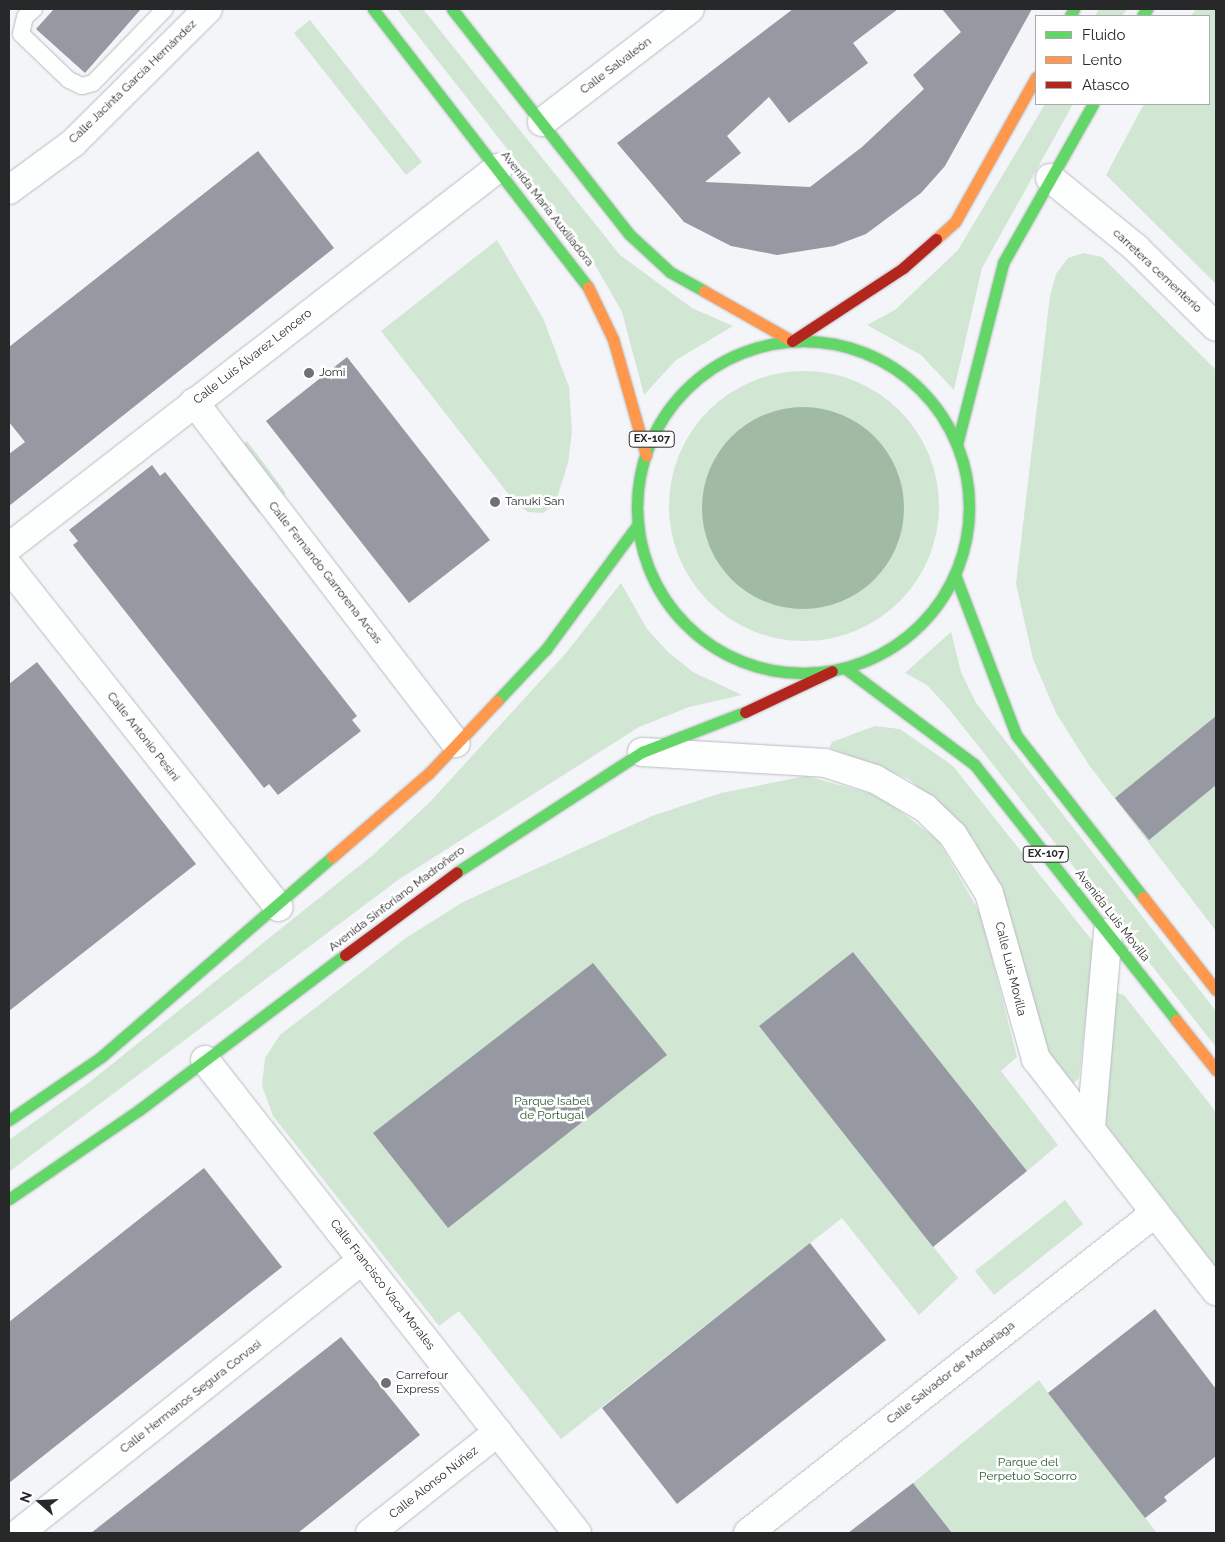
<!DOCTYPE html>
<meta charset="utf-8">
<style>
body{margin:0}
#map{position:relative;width:1225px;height:1542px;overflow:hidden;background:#f3f5f8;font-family:Raleway,sans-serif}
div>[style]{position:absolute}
.green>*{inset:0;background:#d2e6d4}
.round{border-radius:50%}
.water>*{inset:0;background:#a1baa3}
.building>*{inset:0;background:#9699a2}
.roads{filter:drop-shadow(0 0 1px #babbbe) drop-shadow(0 0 1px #babbbe)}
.lane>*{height:16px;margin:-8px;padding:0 8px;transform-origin:8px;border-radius:8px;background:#fdfefe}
.street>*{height:28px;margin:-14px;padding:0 14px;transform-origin:14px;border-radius:14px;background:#fdfefe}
.fast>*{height:11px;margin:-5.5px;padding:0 5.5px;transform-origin:5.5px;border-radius:5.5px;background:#63d668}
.fast>.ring{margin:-5.5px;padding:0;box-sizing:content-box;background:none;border:11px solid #63d668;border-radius:50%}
.slow>*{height:11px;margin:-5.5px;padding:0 5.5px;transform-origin:5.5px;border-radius:5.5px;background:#ff974d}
.jam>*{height:11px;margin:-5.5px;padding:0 5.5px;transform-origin:5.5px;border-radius:5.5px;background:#b3261e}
.dots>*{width:14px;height:14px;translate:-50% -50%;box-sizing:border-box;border:2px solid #fff;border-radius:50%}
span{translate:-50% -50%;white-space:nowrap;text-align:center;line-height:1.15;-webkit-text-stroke:5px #fff;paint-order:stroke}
.shield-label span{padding:1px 4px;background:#fff;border:1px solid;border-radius:4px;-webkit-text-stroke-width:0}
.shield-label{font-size:11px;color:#27282a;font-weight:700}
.street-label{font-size:12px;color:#27282a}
.poi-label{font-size:12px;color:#27282a}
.left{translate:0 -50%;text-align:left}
.park-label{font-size:12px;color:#2a5c2d}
.frame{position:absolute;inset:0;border:10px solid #27282a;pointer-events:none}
.legend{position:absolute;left:1035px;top:15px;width:175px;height:90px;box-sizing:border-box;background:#fff;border:1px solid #a9a9aa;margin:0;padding:6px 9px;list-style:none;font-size:15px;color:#27282a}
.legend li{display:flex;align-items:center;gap:10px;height:25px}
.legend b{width:25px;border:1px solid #a9a9aa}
.north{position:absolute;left:15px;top:1477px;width:50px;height:50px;-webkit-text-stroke:4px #fff;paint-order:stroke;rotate:289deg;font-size:14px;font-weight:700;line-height:20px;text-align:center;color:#27282a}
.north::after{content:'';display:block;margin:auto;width:18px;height:22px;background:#27282a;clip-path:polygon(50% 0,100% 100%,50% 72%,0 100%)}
</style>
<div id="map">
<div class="green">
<div style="clip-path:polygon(397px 9px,423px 9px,620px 255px,692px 308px,733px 326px,676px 360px,644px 395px,622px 312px,586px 249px)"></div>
<div style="clip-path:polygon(1099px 9px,1127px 9px,1122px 16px,1095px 16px)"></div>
<div style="clip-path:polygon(1196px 9px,1216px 9px,1216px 284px,1106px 175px,1144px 104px,1209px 104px,1209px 16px,1191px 16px)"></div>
<div style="clip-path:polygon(310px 20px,422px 162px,406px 175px,294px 33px)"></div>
<div style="clip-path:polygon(1045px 104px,1073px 104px,982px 268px,954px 390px,921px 355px,867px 325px,895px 310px,958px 250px)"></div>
<div style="clip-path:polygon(497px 240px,543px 318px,569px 387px,572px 431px,568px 463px,555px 504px,543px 513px,528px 512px,517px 505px,381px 331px)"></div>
<div style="clip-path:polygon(1084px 253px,1102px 257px,1216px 370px,1216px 931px,1089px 765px,1056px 713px,1033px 659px,1016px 584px,1050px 296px,1056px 274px,1068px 258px)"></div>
<div class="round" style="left:669px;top:371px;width:270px;height:270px"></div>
<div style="clip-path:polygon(247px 441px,286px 493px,259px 513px,220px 463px)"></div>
<div style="clip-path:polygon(621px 583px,647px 629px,668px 652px,693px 672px,742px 695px,689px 707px,639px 727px,398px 880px,9px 1172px,9px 1140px,87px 1084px,373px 855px,429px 803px,566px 653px)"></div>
<div style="clip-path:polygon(951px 632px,961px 672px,976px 703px,1216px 1011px,1216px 1047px,949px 709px,927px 685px,905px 673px)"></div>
<div style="clip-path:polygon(875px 726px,900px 729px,953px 766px,1094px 943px,1079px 1078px,1073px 1084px,1048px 1053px,1014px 929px,973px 838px,909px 779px,829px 748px,832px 742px)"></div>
<div style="clip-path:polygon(806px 776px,880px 796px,938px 840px,981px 915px,1017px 1057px,1001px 1071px,1058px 1145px,1027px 1171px,853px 952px,759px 1026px,958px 1278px,919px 1315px,842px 1218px,561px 1439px,459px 1311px,439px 1326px,273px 1116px,262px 1086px,265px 1058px,280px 1035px,406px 938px,463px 902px,652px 816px,721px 793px)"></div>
<div style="clip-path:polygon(1115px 992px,1124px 995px,1216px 1112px,1216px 1267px,1106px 1125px)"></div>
<div style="clip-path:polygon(1065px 1200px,1083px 1224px,994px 1295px,975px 1271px)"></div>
<div style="clip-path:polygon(1039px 1380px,1048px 1393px,1157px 1533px,952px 1533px,913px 1483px)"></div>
</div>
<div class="water">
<div class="round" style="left:702px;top:407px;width:202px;height:202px"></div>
</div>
<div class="building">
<div style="clip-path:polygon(54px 9px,141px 9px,85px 73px,36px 29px)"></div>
<div style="clip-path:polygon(793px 9px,898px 9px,853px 43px,868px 63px,789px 123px,769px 97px,727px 136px,741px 153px,705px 182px,810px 187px,862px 147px,924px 89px,913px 75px,961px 32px,942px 9px,1032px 9px,945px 166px,921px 193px,866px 234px,834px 246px,777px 255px,731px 246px,684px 222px,617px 143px)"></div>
<div style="clip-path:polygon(258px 151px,334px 248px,9px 506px,9px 454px,25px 442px,9px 422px,9px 347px)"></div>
<div style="clip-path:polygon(347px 357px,490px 540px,409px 603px,266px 421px)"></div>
<div style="clip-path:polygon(152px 465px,160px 476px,165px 472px,357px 716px,352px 720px,361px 731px,278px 795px,269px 784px,264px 788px,73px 545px,78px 541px,69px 530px)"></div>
<div style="clip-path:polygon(37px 662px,196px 864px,9px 1011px,9px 684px)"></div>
<div style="clip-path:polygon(1216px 716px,1216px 785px,1149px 840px,1115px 798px)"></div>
<div style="clip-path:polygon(853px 952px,1027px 1171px,933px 1247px,759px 1026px)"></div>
<div style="clip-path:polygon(593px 963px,667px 1055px,448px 1228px,373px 1133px)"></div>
<div style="clip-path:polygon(204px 1168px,282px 1267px,9px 1483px,9px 1322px)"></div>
<div style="clip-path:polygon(810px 1243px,886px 1340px,677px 1504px,602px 1408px)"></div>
<div style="clip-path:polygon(1155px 1309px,1216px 1389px,1216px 1456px,1164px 1497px,1167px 1501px,1145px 1518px,1048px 1393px)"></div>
<div style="clip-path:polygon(341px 1337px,420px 1435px,298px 1533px,91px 1533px)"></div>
<div style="clip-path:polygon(913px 1483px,952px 1533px,848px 1533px)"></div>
</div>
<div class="roads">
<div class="lane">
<div style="left:34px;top:9px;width:12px;rotate:138deg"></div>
<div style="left:25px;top:17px;width:17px;rotate:103deg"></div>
<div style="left:21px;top:34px;width:66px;rotate:43.8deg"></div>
<div style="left:69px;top:80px;width:14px;rotate:25deg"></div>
<div style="left:82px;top:86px;width:11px;rotate:-15deg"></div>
<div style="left:93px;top:83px;width:103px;rotate:-45.8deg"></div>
</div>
<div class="street">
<div style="left:542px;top:122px;width:186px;rotate:-37.4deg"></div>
<div style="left:1050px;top:178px;width:111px;rotate:39.1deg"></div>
<div style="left:1136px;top:248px;width:112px;rotate:44.6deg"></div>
<div style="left:9px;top:190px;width:79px;rotate:-36.3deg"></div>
<div style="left:73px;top:143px;width:190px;rotate:-44.8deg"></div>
<div style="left:194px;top:402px;width:430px;rotate:52.5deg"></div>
<div style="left:9px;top:547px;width:619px;rotate:-37.78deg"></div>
<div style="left:9px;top:567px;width:434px;rotate:51.6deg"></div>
<div style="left:642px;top:752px;width:183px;rotate:3.4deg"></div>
<div style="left:825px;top:763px;width:52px;rotate:17.7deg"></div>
<div style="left:875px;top:779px;width:58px;rotate:30.1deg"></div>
<div style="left:925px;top:808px;width:39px;rotate:44deg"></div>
<div style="left:953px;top:835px;width:68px;rotate:58.2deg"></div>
<div style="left:989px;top:893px;width:173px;rotate:74.2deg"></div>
<div style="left:1036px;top:1059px;width:294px;rotate:52.2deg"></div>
<div style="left:205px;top:1060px;width:602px;rotate:51.82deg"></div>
<div style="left:1091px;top:1126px;width:194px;rotate:-85deg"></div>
<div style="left:19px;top:1533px;width:438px;rotate:-38.5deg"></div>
<div style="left:370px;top:1533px;width:163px;rotate:-38.3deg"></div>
<div style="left:748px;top:1533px;width:518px;rotate:-38.18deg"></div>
</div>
<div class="fast">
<div style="left:373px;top:9px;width:351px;rotate:52.3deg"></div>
<div style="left:452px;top:9px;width:286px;rotate:51.8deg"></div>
<div style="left:629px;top:234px;width:56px;rotate:42.8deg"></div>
<div style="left:670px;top:272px;width:39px;rotate:29deg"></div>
<div style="left:1070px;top:16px;width:8px;rotate:-60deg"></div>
<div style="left:1142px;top:16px;width:9px;rotate:-54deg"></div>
<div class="ring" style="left:637px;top:341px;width:321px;height:321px"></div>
<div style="left:957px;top:444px;width:187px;rotate:-75.7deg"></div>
<div style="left:1003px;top:263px;width:183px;rotate:-60.5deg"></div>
<div style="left:955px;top:575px;width:171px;rotate:69.1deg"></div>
<div style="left:1016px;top:735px;width:206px;rotate:51.9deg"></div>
<div style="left:845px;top:668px;width:161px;rotate:36.7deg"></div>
<div style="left:974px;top:764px;width:326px;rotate:51.7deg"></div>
<div style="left:497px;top:701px;width:71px;rotate:-46.7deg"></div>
<div style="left:546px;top:649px;width:155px;rotate:-53.6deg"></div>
<div style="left:457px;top:872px;width:221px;rotate:-33deg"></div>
<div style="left:642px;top:752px;width:110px;rotate:-21.2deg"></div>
<div style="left:9px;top:1120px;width:112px;rotate:-34.4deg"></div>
<div style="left:101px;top:1057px;width:306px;rotate:-40.9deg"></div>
<div style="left:9px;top:1199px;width:158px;rotate:-34.4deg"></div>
<div style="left:139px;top:1110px;width:258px;rotate:-37deg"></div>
</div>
<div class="slow">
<div style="left:936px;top:239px;width:25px;rotate:-42deg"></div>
<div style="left:955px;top:222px;width:166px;rotate:-60.8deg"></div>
<div style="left:588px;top:287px;width:58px;rotate:64.3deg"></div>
<div style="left:613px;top:339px;width:121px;rotate:74.1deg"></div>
<div style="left:704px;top:291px;width:101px;rotate:29.6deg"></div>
<div style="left:332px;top:857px;width:128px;rotate:-40.9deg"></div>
<div style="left:429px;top:773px;width:99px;rotate:-46.6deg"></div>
<div style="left:1143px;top:897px;width:118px;rotate:51.9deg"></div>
<div style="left:1176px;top:1020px;width:64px;rotate:51.3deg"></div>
</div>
<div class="jam">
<div style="left:792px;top:341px;width:133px;rotate:-33.3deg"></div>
<div style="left:903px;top:268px;width:44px;rotate:-41.3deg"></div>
<div style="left:745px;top:712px;width:96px;rotate:-25.2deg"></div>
<div style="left:345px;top:955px;width:139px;rotate:-36.5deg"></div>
</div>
</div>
<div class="dots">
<div style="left:309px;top:373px;background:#6e7072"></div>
<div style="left:495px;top:502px;background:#6e7072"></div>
<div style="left:386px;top:1383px;background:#6e7072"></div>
</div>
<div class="shield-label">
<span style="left:652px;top:439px">EX-107</span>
<span style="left:1046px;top:854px">EX-107</span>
</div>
<div class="street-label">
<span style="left:616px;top:66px;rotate:-37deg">Calle Salvaleón</span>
<span style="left:133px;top:82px;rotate:-44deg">Calle Jacinta García Hernández</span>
<span style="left:547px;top:209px;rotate:52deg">Avenida María Auxiliadora</span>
<span style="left:1157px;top:271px;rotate:43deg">carretera cementerio</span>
<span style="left:253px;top:357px;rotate:-38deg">Calle Luis Álvarez Lencero</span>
<span style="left:325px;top:573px;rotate:52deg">Calle Fernando Garrorena Arcas</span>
<span style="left:143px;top:737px;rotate:52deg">Calle Antonio Pesini</span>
<span style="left:397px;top:899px;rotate:-37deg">Avenida Sinforiano Madroñero</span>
<span style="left:1112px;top:916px;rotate:52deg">Avenida Luis Movilla</span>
<span style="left:1010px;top:969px;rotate:76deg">Calle Luis Movilla</span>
<span style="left:382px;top:1285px;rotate:52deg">Calle Francisco Vaca Morales</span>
<span style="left:951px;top:1373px;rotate:-38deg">Calle Salvador de Madariaga</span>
<span style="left:191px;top:1397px;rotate:-38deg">Calle Hermanos Segura Corvasi</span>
<span style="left:434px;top:1483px;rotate:-38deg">Calle Alonso Núñez</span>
</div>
<div class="poi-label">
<span class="left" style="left:319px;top:373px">Jomi</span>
<span class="left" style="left:505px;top:502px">Tanuki San</span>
<span class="left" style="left:396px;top:1383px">Carrefour<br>Express</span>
</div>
<div class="park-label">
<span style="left:552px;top:1109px">Parque Isabel<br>de Portugal</span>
<span style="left:1028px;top:1470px">Parque del<br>Perpetuo Socorro</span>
</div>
<div class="frame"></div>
<ul class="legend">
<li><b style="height:6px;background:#63d668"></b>Fluido</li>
<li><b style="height:6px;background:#ff974d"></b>Lento</li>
<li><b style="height:6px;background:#b3261e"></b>Atasco</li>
</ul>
<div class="north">N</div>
</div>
